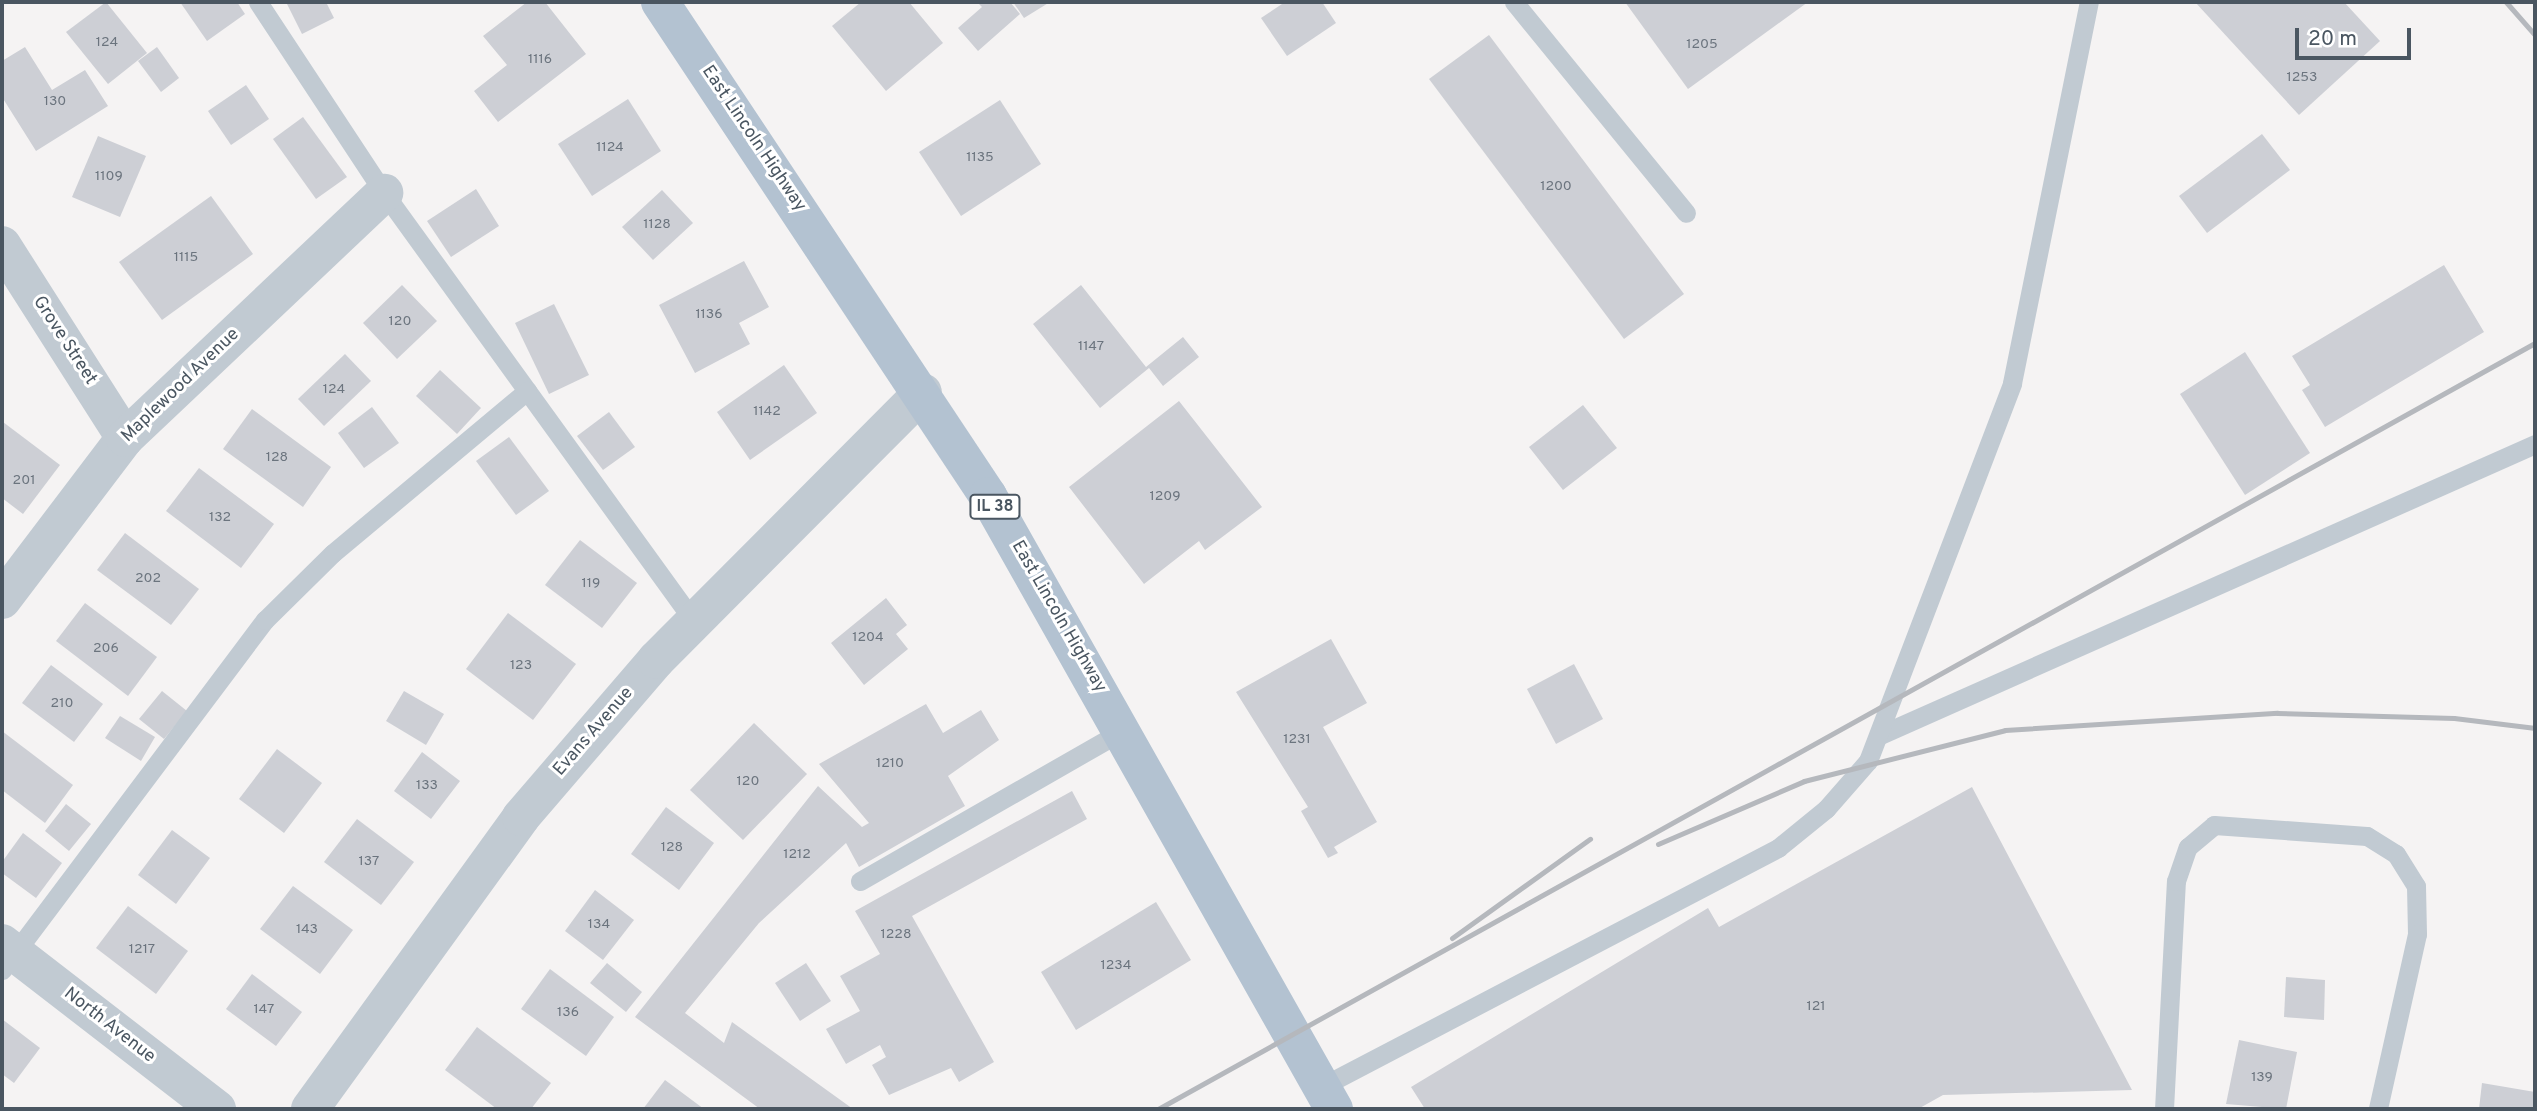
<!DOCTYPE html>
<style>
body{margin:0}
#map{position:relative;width:2537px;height:1111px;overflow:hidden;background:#f5f3f3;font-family:Overpass,sans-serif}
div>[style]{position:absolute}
.building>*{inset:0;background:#cdcfd5}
.service>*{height:19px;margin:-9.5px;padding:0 9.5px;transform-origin:9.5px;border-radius:9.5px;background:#c1cad2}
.minor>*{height:38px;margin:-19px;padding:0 19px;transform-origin:19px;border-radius:19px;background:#c1cad2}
.primary>*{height:38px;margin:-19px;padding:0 19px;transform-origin:19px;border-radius:19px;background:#b3c2d1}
.rail>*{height:5px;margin:-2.5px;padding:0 2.5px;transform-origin:2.5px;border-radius:2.5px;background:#b5b8bd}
span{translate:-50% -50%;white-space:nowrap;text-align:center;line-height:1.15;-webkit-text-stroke:6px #fff;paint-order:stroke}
.number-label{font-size:14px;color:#6b747e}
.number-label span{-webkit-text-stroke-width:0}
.shield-label span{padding:2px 5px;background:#fff;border:2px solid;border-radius:5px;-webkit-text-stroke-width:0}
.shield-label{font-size:16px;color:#4a5661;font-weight:700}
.street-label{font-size:18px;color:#4a5661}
.frame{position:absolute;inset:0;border:4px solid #4a5661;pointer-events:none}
.scale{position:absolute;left:2295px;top:28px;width:116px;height:32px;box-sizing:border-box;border:4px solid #4a5661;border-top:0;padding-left:9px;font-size:21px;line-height:24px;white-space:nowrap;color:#4a5661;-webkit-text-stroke:5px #fff;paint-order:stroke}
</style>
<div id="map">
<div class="building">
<div style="clip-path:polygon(106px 2px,147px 53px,108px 84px,66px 32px)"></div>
<div style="clip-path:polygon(180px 2px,237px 2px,245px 14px,207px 41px)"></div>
<div style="clip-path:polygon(286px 2px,326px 2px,334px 18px,302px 34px)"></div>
<div style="clip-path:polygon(527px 2px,545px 2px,586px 54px,498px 122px,474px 91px,507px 65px,483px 36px)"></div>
<div style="clip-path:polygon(861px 2px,909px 2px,943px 43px,886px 91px,832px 26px)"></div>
<div style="clip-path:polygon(977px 2px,1010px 2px,1020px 14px,978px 51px,958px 28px,982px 7px)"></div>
<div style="clip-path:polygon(1013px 2px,1050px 2px,1024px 18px)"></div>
<div style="clip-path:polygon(1285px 2px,1322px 2px,1336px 23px,1287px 56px,1261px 18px)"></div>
<div style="clip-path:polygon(1625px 2px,1808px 2px,1688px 89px)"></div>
<div style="clip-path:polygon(2195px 2px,2344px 2px,2380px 41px,2299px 115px)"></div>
<div style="clip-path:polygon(1489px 35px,1684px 294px,1624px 339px,1429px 79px)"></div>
<div style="clip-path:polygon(25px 47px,52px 90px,85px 70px,108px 106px,36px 151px,2px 97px,2px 61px)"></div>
<div style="clip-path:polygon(157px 47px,179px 78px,161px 92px,138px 61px)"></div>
<div style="clip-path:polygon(246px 85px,269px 119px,231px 145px,208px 111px)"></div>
<div style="clip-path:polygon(628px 99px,661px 151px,592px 196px,558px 144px)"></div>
<div style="clip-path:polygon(1000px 100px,1041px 164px,961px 216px,919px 152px)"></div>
<div style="clip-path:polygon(303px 117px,347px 177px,316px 199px,273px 139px)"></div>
<div style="clip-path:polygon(2262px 134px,2290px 170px,2207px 233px,2179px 196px)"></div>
<div style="clip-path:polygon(98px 136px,146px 156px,120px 217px,72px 197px)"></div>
<div style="clip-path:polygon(476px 189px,499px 226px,451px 257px,427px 221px)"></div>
<div style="clip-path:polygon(662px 190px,693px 223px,653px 260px,622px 227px)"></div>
<div style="clip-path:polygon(211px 196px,253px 254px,162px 320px,119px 262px)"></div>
<div style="clip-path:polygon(744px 261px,769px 307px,739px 323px,750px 344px,695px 373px,659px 305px)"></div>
<div style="clip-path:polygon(2444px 265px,2484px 332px,2325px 427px,2302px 390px,2310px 385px,2292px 356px)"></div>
<div style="clip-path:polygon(402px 285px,437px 321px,397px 359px,363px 323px)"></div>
<div style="clip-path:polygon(1081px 285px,1146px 367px,1183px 337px,1199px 357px,1163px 386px,1149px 368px,1100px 408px,1033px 324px)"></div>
<div style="clip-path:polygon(554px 304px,589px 375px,549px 394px,515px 323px)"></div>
<div style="clip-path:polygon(2245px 352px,2310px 453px,2245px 495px,2180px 394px)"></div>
<div style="clip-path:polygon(345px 354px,371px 381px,324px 426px,298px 399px)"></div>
<div style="clip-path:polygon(784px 365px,817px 413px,750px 460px,717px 412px)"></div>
<div style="clip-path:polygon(440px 370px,481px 408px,457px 434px,416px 396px)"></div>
<div style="clip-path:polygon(1179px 401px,1262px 507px,1205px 550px,1199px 541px,1144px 584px,1069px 487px)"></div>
<div style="clip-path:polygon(1583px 405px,1617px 448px,1563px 490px,1529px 447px)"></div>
<div style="clip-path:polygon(372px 407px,399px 443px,364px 468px,338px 433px)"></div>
<div style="clip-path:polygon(252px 409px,331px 467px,303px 507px,223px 449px)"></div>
<div style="clip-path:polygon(609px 412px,635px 447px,603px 470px,577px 436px)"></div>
<div style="clip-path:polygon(3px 422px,60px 465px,23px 514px,2px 498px)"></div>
<div style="clip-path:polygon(509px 437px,549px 491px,516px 515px,476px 461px)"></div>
<div style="clip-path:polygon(199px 468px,274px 524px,241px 568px,166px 511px)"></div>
<div style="clip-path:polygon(125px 533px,199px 589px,171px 625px,97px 570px)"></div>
<div style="clip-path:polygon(580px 540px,637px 583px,602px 628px,545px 585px)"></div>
<div style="clip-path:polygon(886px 598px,907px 625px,896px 634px,908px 649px,864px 685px,831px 643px)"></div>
<div style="clip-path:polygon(85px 603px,157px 657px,128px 696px,56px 641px)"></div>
<div style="clip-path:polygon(508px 613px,576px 664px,533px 720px,466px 669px)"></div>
<div style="clip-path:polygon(1331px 639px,1367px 703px,1323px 727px,1377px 822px,1334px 847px,1338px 853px,1328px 858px,1301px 811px,1308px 807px,1236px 692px)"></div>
<div style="clip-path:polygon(1574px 664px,1603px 719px,1556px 744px,1527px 689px)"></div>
<div style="clip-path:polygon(51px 665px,103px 704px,74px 742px,22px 703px)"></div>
<div style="clip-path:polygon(162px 691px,187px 711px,164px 739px,139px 719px)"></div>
<div style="clip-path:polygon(404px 691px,444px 714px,426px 745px,386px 721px)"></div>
<div style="clip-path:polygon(926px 704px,943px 733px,981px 710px,999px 740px,948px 776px,965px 806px,859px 867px,846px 843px,759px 923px,685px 1013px,724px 1043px,732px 1022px,853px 1109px,760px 1109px,635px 1017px,818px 786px,862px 827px,869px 823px,819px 764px)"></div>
<div style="clip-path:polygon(120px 716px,155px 737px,141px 761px,105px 738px)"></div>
<div style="clip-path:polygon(754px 723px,807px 774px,743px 840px,690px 790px)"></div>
<div style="clip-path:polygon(2px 731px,73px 785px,45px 823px,2px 790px)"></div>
<div style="clip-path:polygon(277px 749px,322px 783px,284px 833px,239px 799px)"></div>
<div style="clip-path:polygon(422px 752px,460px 781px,431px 819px,394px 791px)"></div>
<div style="clip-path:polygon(1972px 787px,2132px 1090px,1943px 1095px,1918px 1109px,1425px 1109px,1411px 1087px,1708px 908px,1719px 927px)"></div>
<div style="clip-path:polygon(1072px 791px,1087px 819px,912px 916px,994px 1062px,959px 1082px,951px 1068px,889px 1095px,872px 1065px,886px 1057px,880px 1045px,846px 1064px,826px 1029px,860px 1011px,840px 976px,880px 954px,855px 911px)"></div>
<div style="clip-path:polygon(66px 804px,91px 824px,69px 851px,45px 831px)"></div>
<div style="clip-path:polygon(666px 807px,714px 843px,679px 890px,631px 854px)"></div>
<div style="clip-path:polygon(357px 819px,414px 862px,381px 905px,324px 862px)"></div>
<div style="clip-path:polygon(172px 830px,210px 858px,176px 904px,138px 875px)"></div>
<div style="clip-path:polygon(23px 833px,62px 863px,36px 898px,2px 873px,2px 862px)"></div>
<div style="clip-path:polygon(293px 886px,353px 930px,320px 974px,260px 929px)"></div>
<div style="clip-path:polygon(595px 890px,634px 920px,603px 960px,565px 931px)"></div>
<div style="clip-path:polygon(1156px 902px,1191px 960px,1076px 1030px,1041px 972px)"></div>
<div style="clip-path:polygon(128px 906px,188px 951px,156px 994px,96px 948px)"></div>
<div style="clip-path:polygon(607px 963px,642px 992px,626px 1012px,590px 983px)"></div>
<div style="clip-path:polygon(806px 963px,831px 1001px,800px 1021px,775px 983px)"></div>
<div style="clip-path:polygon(550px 969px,614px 1017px,586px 1056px,521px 1009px)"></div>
<div style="clip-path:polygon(252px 974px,302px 1012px,276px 1046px,226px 1009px)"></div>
<div style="clip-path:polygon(2286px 977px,2325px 980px,2324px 1020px,2284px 1017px)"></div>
<div style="clip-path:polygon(2px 1019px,40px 1048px,14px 1083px,2px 1074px)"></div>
<div style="clip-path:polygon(477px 1027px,551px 1083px,531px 1109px,497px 1109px,445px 1070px)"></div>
<div style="clip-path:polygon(2239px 1040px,2297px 1052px,2286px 1109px,2226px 1104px)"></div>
<div style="clip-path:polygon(665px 1080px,704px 1109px,643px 1109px)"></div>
<div style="clip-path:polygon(2482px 1083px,2535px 1092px,2535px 1109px,2479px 1109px)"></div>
</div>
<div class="service">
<div style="left:258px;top:2px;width:229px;rotate:56.6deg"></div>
<div style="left:384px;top:193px;width:531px;rotate:54.12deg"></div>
<div style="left:1514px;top:2px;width:272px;rotate:50.8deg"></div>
<div style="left:1880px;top:735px;width:717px;rotate:-23.95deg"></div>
<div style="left:860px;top:881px;width:304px;rotate:-29.8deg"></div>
<div style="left:2px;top:970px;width:438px;rotate:-53.1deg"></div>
<div style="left:265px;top:620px;width:95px;rotate:-44.6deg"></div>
<div style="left:333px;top:553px;width:253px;rotate:-39.9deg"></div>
<div style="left:1321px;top:1087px;width:516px;rotate:-27.61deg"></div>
<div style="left:1778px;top:848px;width:62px;rotate:-39.1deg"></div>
<div style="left:1826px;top:809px;width:64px;rotate:-48.8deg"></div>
<div style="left:1868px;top:761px;width:404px;rotate:-69.1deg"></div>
<div style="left:2012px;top:383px;width:389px;rotate:-78.6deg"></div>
<div style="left:2164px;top:1109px;width:228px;rotate:-87deg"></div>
<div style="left:2176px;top:881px;width:36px;rotate:-71deg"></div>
<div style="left:2188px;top:847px;width:34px;rotate:-40deg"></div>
<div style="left:2214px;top:825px;width:153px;rotate:4.1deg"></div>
<div style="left:2367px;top:836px;width:34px;rotate:32deg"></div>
<div style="left:2396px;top:854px;width:38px;rotate:58deg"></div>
<div style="left:2416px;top:886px;width:48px;rotate:88.8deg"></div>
<div style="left:2417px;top:934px;width:179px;rotate:102.6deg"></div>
</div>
<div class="minor">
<div style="left:2px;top:245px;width:229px;rotate:57.5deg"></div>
<div style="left:2px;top:600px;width:203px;rotate:-52.8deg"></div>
<div style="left:125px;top:438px;width:357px;rotate:-43.4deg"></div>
<div style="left:2px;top:943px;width:272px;rotate:37.7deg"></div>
<div style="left:310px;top:1109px;width:360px;rotate:-54.1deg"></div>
<div style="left:521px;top:817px;width:207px;rotate:-49.3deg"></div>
<div style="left:656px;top:660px;width:378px;rotate:-45.1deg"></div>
</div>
<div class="primary">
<div style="left:660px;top:2px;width:593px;rotate:56.42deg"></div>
<div style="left:988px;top:496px;width:704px;rotate:60.56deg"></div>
</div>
<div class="rail">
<div style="left:2506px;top:2px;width:44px;rotate:48.7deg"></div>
<div style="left:1658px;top:844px;width:159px;rotate:-23.3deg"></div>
<div style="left:1804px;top:781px;width:207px;rotate:-14.2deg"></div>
<div style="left:2005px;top:730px;width:273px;rotate:-3.6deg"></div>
<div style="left:2277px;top:713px;width:177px;rotate:1.6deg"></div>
<div style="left:2454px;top:718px;width:82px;rotate:7deg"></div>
<div style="left:1452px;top:938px;width:170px;rotate:-35.7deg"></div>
<div style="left:1158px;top:1109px;width:1576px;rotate:-29.09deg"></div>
</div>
<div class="number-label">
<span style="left:107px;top:43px">124</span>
<span style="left:1702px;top:45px">1205</span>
<span style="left:540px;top:60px">1116</span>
<span style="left:2302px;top:78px">1253</span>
<span style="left:55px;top:102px">130</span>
<span style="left:610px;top:148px">1124</span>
<span style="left:980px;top:158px">1135</span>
<span style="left:109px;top:177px">1109</span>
<span style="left:1556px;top:187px">1200</span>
<span style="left:657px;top:225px">1128</span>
<span style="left:186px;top:258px">1115</span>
<span style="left:709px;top:315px">1136</span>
<span style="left:400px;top:322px">120</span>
<span style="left:1091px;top:347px">1147</span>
<span style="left:334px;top:390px">124</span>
<span style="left:767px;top:412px">1142</span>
<span style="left:277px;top:458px">128</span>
<span style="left:24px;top:481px">201</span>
<span style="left:1165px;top:497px">1209</span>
<span style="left:220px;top:518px">132</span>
<span style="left:148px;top:579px">202</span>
<span style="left:591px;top:584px">119</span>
<span style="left:868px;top:638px">1204</span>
<span style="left:106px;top:649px">206</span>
<span style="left:521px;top:666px">123</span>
<span style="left:62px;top:704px">210</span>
<span style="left:1297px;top:740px">1231</span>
<span style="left:890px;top:764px">1210</span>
<span style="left:748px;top:782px">120</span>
<span style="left:427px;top:786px">133</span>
<span style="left:672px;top:848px">128</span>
<span style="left:797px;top:855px">1212</span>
<span style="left:369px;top:862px">137</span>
<span style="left:599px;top:925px">134</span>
<span style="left:307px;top:930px">143</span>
<span style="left:896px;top:935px">1228</span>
<span style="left:142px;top:950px">1217</span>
<span style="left:1116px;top:966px">1234</span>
<span style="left:1816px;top:1007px">121</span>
<span style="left:264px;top:1010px">147</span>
<span style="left:568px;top:1013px">136</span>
<span style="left:2262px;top:1078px">139</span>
</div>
<div class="shield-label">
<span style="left:995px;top:507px">IL 38</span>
</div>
<div class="street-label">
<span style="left:753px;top:139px;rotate:56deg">East Lincoln Highway</span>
<span style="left:64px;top:341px;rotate:57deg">Grove Street</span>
<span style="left:181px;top:386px;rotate:-44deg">Maplewood Avenue</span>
<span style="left:1058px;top:617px;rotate:60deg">East Lincoln Highway</span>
<span style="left:594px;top:732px;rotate:-49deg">Evans Avenue</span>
<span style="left:109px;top:1026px;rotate:38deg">North Avenue</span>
</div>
<div class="frame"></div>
<div class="scale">20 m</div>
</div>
